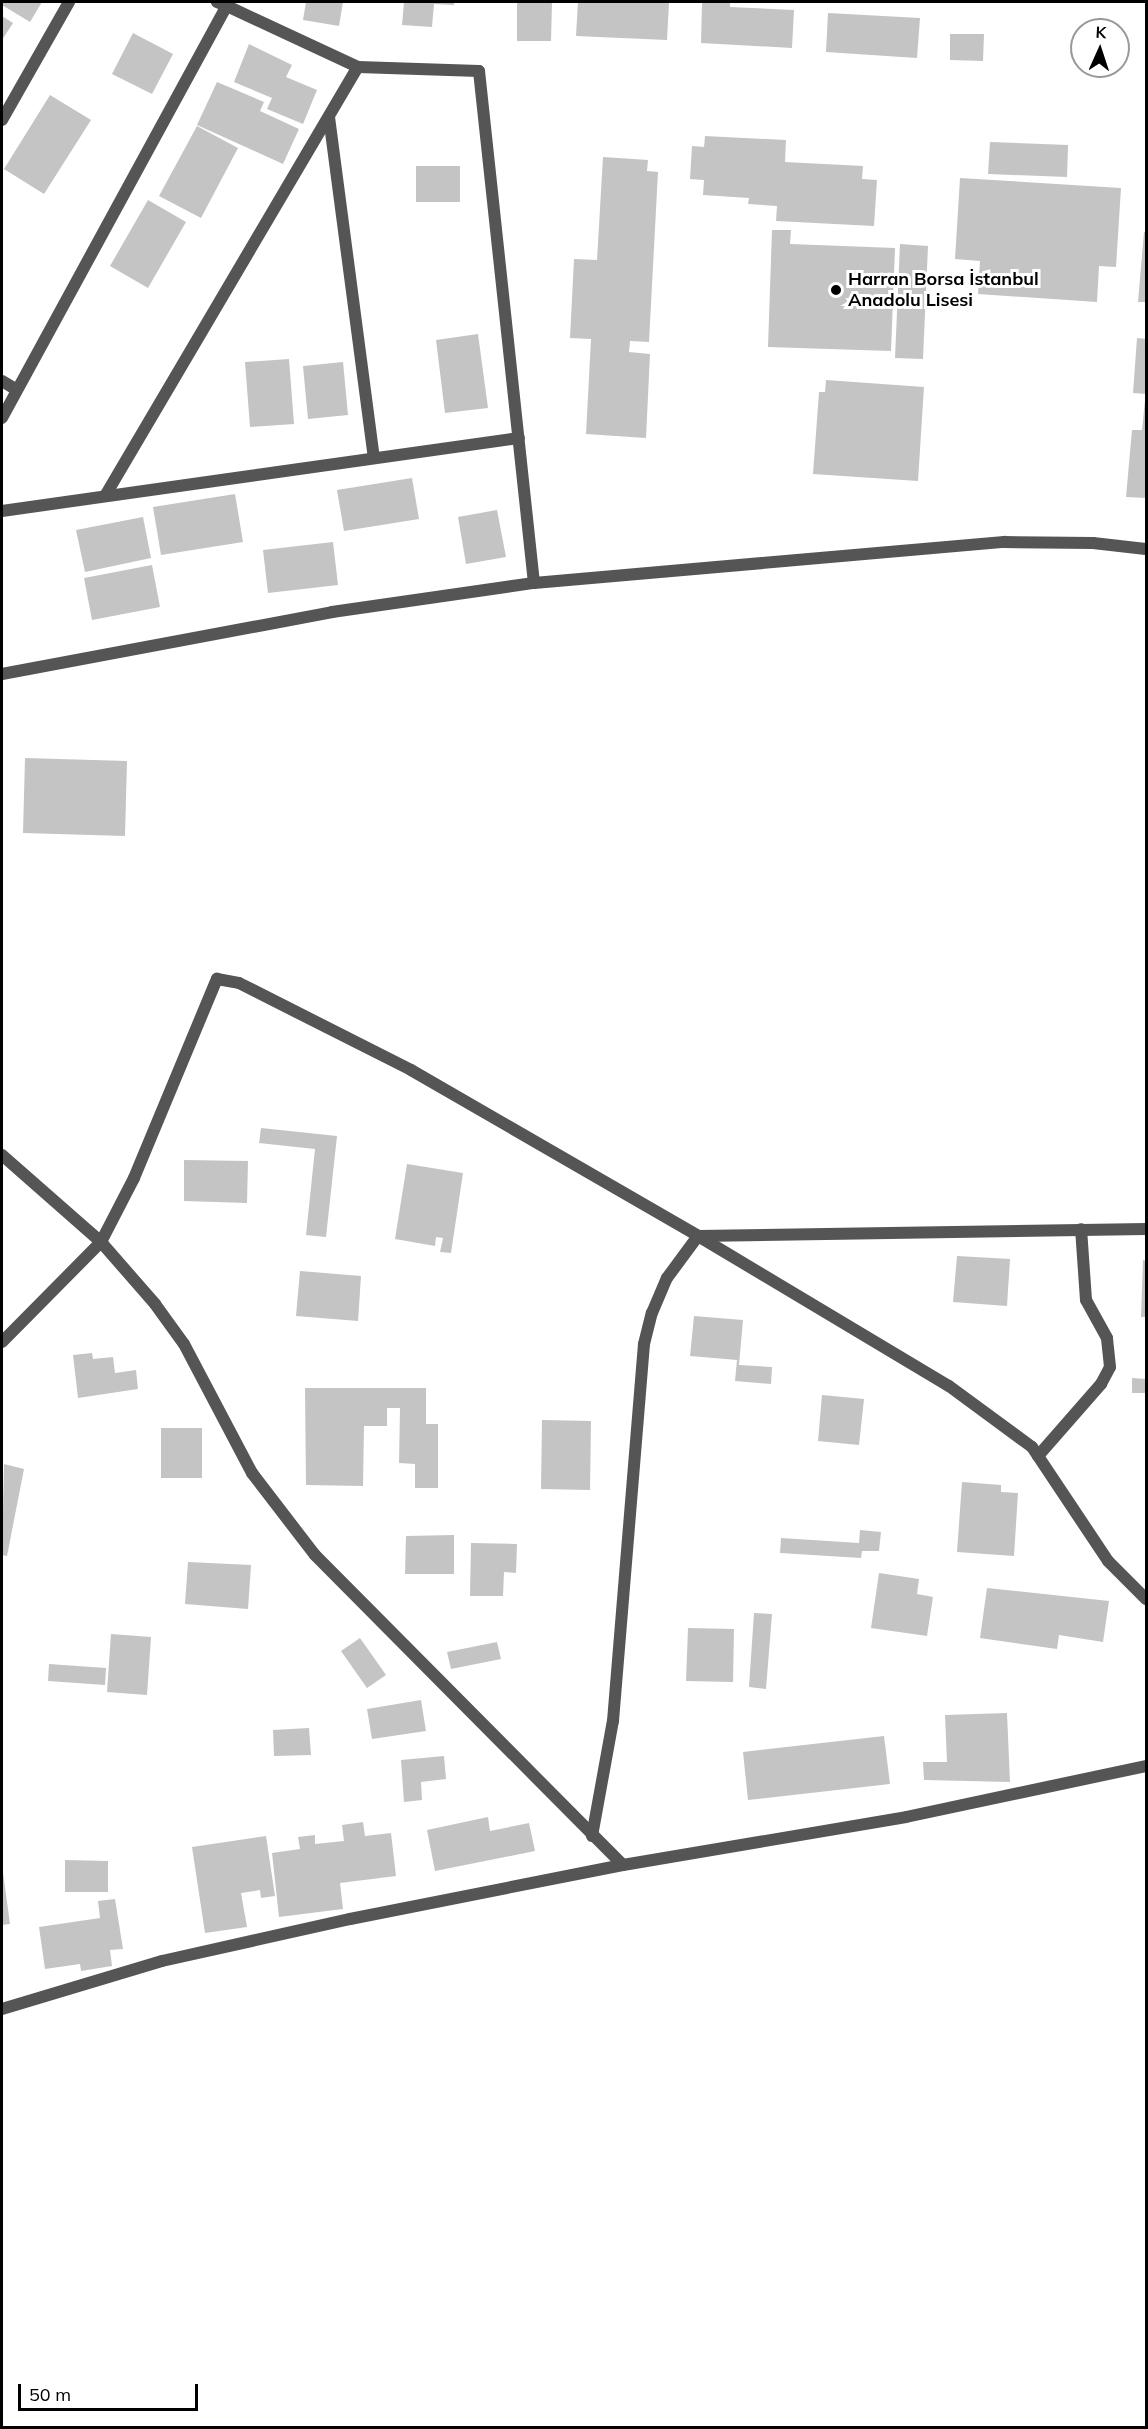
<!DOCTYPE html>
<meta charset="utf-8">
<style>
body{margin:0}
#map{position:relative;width:1148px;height:2429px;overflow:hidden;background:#fff;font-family:Mulish,sans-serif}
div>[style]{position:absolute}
.building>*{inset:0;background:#c4c4c4}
.service>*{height:12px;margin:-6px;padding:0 6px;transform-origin:6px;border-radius:6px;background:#555}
.minor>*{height:12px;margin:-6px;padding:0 6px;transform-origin:6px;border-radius:6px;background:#555}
.dots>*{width:16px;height:16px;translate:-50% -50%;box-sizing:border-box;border:3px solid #fff;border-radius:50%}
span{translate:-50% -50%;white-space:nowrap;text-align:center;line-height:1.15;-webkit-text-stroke:6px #fff;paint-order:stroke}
.poi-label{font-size:18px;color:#000;font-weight:700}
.left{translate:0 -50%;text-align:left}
.frame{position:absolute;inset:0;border:3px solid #000;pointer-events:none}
.north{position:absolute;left:1070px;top:18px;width:60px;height:60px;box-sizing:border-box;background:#fff;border:2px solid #999;border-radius:50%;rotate:3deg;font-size:16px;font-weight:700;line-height:24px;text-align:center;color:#000}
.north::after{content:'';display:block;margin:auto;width:21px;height:27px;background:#000;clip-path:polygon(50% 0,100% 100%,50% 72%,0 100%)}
.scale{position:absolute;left:18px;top:2384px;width:180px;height:27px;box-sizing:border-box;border:3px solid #000;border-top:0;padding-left:8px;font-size:18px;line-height:21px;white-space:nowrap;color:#000;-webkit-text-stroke:4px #fff;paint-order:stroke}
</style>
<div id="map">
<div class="building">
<div style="clip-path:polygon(2px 2px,42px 2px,30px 22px,2px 5px)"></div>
<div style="clip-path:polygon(306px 2px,343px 2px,339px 26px,303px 20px)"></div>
<div style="clip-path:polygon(404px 2px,454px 2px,454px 5px,434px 4px,432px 27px,402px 25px)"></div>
<div style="clip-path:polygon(578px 2px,669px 3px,667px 40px,576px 36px)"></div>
<div style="clip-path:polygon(702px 2px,730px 2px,730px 7px,794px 10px,792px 48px,701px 43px)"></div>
<div style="clip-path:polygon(517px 3px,552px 3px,551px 41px,517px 41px)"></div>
<div style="clip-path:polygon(828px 13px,920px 18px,917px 58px,826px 52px)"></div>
<div style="clip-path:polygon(2px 16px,13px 23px,2px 40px)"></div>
<div style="clip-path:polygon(133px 33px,173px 54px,152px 94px,112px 74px)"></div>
<div style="clip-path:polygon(950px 34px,984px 34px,983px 61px,950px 60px)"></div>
<div style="clip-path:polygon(249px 44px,292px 65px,286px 77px,317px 90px,303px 124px,267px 109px,272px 98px,234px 82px)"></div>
<div style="clip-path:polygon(217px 82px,264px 102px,260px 111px,299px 129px,283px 164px,197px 125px)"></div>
<div style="clip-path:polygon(50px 95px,91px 120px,44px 194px,4px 169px)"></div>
<div style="clip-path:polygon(197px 126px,238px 148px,201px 218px,159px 196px)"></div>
<div style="clip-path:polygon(705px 136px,786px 140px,785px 162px,863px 166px,862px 179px,877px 180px,874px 226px,776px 221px,777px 206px,748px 204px,749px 198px,703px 195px,704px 180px,690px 179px,692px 146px,704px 147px)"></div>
<div style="clip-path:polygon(990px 142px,1068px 145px,1067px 177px,988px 174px)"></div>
<div style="clip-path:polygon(603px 157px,648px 160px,647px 171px,658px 172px,649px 342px,630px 341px,629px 352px,650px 354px,646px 438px,586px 434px,591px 339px,570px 338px,574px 259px,597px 260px)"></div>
<div style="clip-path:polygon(416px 166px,460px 166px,460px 202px,416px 202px)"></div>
<div style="clip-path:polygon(960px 178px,1121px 188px,1116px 267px,1099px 266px,1097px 302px,978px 294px,980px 261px,955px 259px)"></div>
<div style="clip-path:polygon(148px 200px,186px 222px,148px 288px,110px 266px)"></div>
<div style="clip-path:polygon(772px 230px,791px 230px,790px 244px,895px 248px,891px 351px,768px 347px)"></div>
<div style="clip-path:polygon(1144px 232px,1146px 232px,1146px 302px,1138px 302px)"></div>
<div style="clip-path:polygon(900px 244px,928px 246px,923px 359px,895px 358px)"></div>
<div style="clip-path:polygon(478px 334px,488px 408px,445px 413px,436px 340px)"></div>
<div style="clip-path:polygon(1137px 338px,1146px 339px,1146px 394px,1133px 393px)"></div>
<div style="clip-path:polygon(289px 359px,294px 424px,250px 427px,245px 362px)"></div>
<div style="clip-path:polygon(343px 362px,348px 415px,308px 419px,303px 366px)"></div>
<div style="clip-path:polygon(826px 380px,924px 387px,918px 481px,813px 474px,819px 392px,825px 392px)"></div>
<div style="clip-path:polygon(1145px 400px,1146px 498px,1126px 497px,1132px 430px,1142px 430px)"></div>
<div style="clip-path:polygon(412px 478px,419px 519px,344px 531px,337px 490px)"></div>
<div style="clip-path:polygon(235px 494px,243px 542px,161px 555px,153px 507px)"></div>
<div style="clip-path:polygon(497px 510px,506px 557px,466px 564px,458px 517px)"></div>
<div style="clip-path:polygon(143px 517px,151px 558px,85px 572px,76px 530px)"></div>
<div style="clip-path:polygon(333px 542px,338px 585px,268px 593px,263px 550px)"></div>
<div style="clip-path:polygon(152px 565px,160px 607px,92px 620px,84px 578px)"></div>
<div style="clip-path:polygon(25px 758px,127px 761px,125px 836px,23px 833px)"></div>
<div style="clip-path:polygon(261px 1128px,337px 1136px,326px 1237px,306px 1235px,315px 1149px,259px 1143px)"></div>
<div style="clip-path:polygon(184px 1160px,248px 1161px,247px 1203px,184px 1201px)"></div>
<div style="clip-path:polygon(407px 1164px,463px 1173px,451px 1253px,440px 1252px,443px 1238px,436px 1237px,435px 1246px,395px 1239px)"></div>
<div style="clip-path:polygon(957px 1256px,1010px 1259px,1007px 1306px,953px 1302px)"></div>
<div style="clip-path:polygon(1143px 1260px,1146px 1261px,1146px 1317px,1141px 1317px)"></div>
<div style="clip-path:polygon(300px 1271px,361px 1276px,358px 1321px,296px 1316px)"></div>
<div style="clip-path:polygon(694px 1316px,743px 1320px,739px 1365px,772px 1367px,771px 1384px,735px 1381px,737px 1360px,690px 1356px)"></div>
<div style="clip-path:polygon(92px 1353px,93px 1359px,113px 1357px,115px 1373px,136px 1370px,138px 1389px,78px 1398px,73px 1355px)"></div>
<div style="clip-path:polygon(1132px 1378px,1146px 1379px,1146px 1393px,1132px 1393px)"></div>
<div style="clip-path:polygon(305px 1388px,426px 1388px,426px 1424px,438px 1424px,438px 1488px,415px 1488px,415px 1464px,399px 1463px,400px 1408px,387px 1408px,387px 1426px,364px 1426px,363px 1486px,306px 1485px)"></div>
<div style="clip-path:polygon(822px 1395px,864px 1399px,859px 1445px,818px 1441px)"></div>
<div style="clip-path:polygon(542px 1420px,591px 1421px,590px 1490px,541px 1489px)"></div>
<div style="clip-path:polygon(161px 1428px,202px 1428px,202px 1478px,161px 1478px)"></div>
<div style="clip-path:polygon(4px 1464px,24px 1469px,7px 1556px,2px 1555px)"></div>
<div style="clip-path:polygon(962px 1482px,1001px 1485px,1001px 1492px,1018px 1493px,1014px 1556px,957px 1552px)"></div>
<div style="clip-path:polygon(860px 1530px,881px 1532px,879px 1551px,862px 1551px,861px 1558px,780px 1553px,781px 1538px,859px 1543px)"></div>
<div style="clip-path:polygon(454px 1535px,454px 1574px,405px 1574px,406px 1536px)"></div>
<div style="clip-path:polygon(471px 1543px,517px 1544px,516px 1573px,504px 1572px,503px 1596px,470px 1596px)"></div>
<div style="clip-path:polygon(188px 1562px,251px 1565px,248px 1609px,185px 1604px)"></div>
<div style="clip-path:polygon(879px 1573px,919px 1579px,917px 1594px,933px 1597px,927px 1636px,871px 1628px)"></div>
<div style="clip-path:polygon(987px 1588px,1109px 1601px,1103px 1642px,1059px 1635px,1057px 1649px,980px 1638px)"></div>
<div style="clip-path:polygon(754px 1613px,772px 1614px,766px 1689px,749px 1687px)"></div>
<div style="clip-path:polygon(688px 1628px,734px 1629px,733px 1682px,686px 1681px)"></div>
<div style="clip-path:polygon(111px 1634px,151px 1637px,147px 1695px,107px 1692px)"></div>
<div style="clip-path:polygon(360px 1638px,386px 1675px,367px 1688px,341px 1651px)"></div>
<div style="clip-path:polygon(497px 1642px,501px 1659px,451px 1669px,447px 1652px)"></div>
<div style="clip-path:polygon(49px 1664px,106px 1668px,105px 1685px,48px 1681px)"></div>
<div style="clip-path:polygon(421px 1700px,426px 1731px,372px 1739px,367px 1709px)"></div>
<div style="clip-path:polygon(1007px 1713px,1010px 1782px,924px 1780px,923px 1762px,947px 1762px,945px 1715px)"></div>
<div style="clip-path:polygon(309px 1728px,311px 1755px,274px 1756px,273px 1730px)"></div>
<div style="clip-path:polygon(884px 1736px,890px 1784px,748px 1800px,743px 1752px)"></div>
<div style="clip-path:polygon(444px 1756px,446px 1779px,421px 1782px,422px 1800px,404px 1802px,401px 1760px)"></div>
<div style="clip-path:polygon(488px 1817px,490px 1831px,529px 1823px,535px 1851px,435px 1871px,427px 1830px)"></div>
<div style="clip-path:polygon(363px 1822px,365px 1836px,391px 1833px,396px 1876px,340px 1883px,343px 1909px,279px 1917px,272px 1853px,300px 1849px,298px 1837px,315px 1835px,315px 1844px,344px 1841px,342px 1825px)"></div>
<div style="clip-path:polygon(266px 1836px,275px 1896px,261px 1898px,260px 1890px,241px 1893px,247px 1927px,205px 1933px,192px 1847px)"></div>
<div style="clip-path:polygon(65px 1860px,108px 1861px,108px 1892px,65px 1892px)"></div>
<div style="clip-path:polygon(2px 1865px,10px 1924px,2px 1925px)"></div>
<div style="clip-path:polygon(115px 1899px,123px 1949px,110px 1950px,112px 1966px,81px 1971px,80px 1964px,45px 1969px,39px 1927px,100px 1918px,98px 1901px)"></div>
</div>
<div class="service">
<div style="left:101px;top:1242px;width:72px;rotate:-62.7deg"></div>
<div style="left:134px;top:1178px;width:216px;rotate:-67.4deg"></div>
<div style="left:217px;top:979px;width:22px;rotate:10deg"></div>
<div style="left:239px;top:983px;width:193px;rotate:26.8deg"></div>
<div style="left:411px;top:1070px;width:332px;rotate:30deg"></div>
<div style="left:698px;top:1236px;width:292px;rotate:30.9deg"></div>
<div style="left:949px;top:1386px;width:103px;rotate:36.3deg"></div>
<div style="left:1032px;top:1447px;width:137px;rotate:56.3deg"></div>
<div style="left:1108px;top:1561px;width:54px;rotate:45deg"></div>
<div style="left:1038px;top:1456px;width:96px;rotate:-48.8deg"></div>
<div style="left:1101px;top:1384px;width:19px;rotate:-62deg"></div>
<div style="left:1110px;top:1367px;width:29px;rotate:-96deg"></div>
<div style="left:1107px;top:1338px;width:43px;rotate:-118.9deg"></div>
<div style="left:1086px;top:1300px;width:71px;rotate:-94deg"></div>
<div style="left:592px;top:1836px;width:117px;rotate:-79.7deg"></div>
<div style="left:613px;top:1721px;width:378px;rotate:-85.3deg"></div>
<div style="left:644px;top:1344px;width:32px;rotate:-76deg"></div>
<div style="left:652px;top:1313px;width:38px;rotate:-67deg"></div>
<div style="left:667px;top:1278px;width:52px;rotate:-53.6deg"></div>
<div style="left:698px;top:1236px;width:448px;rotate:-0.9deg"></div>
</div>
<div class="minor">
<div style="left:229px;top:2px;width:4px;rotate:117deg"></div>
<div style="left:227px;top:6px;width:145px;rotate:25deg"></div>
<div style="left:358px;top:67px;width:121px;rotate:1.9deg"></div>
<div style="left:479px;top:71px;width:515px;rotate:83.87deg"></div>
<div style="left:329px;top:117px;width:344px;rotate:82.5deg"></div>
<div style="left:2px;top:120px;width:136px;rotate:-60.4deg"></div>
<div style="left:2px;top:381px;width:17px;rotate:31deg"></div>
<div style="left:2px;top:418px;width:469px;rotate:-61.4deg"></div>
<div style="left:227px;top:6px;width:11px;rotate:-158deg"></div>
<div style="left:105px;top:496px;width:498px;rotate:-59.5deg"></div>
<div style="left:2px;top:511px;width:522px;rotate:-8.04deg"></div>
<div style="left:2px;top:674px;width:336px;rotate:-10.6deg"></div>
<div style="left:332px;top:612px;width:204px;rotate:-8.2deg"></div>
<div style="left:534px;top:583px;width:472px;rotate:-5deg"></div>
<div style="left:1004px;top:542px;width:89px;rotate:0.6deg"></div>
<div style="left:1093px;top:543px;width:53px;rotate:6.5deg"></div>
<div style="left:2px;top:1155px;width:132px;rotate:41.3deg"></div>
<div style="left:101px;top:1242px;width:82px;rotate:48.9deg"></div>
<div style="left:155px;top:1304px;width:49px;rotate:54.1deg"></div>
<div style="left:184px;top:1344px;width:146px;rotate:62.2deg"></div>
<div style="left:252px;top:1473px;width:103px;rotate:52.5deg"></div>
<div style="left:315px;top:1555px;width:437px;rotate:45.2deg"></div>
<div style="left:2px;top:1342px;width:141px;rotate:-45.3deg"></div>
<div style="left:2px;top:2009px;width:167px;rotate:-16.7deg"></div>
<div style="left:162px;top:1961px;width:193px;rotate:-12.6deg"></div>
<div style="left:350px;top:1919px;width:278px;rotate:-11.2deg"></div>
<div style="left:623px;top:1865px;width:287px;rotate:-9.6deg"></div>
<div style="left:906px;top:1817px;width:245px;rotate:-12deg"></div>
</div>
<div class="dots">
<div style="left:836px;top:290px;background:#000"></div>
</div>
<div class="poi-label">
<span class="left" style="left:848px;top:290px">Harran Borsa İstanbul<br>Anadolu Lisesi</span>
</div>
<div class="frame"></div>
<div class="north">K</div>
<div class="scale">50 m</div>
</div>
